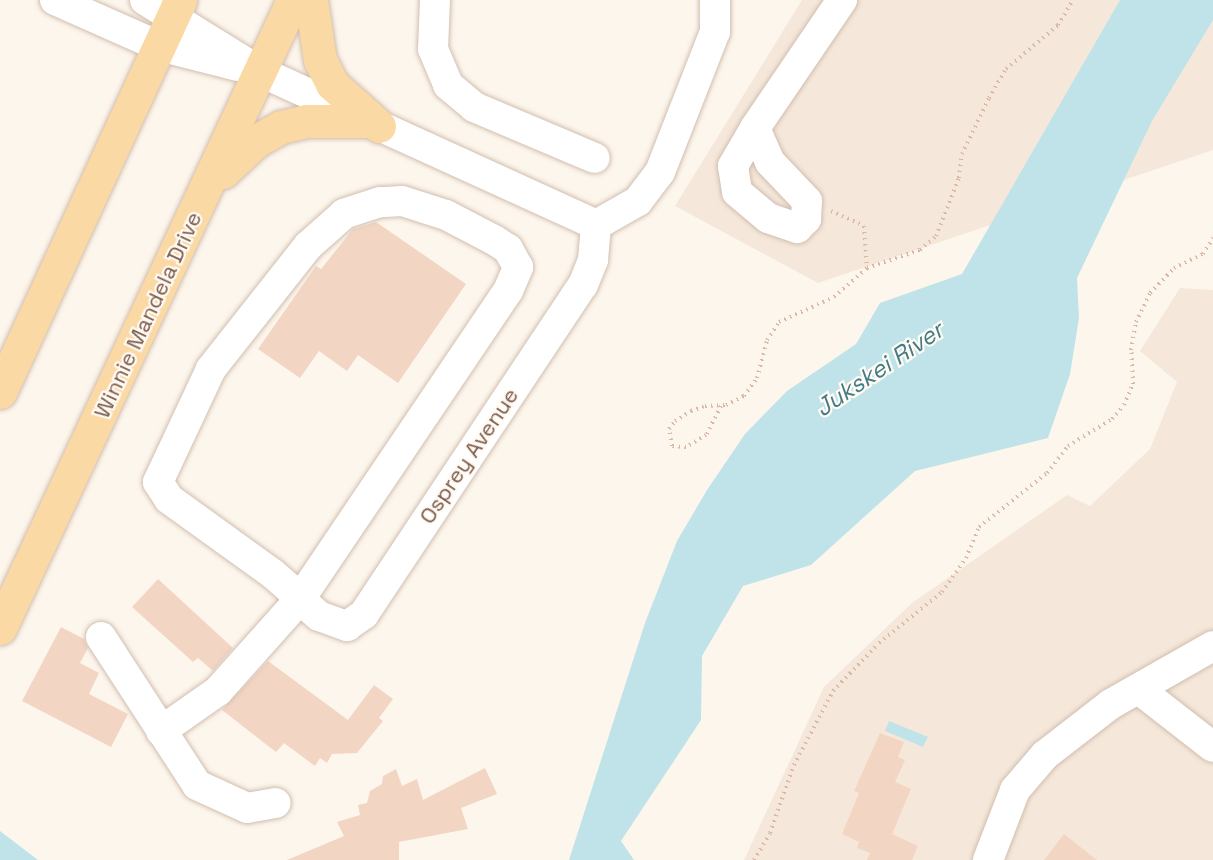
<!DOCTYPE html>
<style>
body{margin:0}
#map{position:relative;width:1213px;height:860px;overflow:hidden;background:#fdf6ec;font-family:"Space Grotesk",sans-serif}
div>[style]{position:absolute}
.residential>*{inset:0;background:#f5e8da}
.water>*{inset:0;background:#bfe3e8}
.building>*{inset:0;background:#f3d5c3}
.path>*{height:4px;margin-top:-2px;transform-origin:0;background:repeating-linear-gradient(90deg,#d9b8a5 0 1.5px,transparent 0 6px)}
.roads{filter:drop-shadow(0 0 2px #d1beb0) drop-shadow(0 0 2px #d1beb0)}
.minor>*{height:30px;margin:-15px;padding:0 15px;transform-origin:15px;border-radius:15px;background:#fff}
.major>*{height:33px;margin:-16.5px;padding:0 16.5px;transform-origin:16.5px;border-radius:16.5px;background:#fbd9a5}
span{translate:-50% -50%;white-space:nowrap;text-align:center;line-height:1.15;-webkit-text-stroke:4.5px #fffaf3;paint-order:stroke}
.street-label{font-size:22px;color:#7a5c4d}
.water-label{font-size:24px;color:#437c86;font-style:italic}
</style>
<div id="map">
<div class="residential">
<div style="clip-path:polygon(802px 0,1213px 0,1213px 150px,818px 283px,675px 206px)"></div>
<div style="clip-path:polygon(1180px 288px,1213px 290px,1213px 860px,744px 860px,824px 687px,912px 603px,1067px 495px,1090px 506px,1150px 449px,1177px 382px,1140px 351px)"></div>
</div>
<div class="water">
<div style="clip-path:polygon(1120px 0,1213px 0,1213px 20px,1152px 121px,1077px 278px,1079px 318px,1070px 374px,1048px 438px,915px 471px,811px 565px,743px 586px,702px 656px,701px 720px,621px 841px,634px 860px,569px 860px,645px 623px,677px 541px,707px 490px,745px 434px,787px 391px,856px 344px,880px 303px,962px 274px)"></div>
<div style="clip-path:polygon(889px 721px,928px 737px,923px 747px,885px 731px)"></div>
<div style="clip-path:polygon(0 831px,38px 860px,0 860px)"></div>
</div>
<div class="building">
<div style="clip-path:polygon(376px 222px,466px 284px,398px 383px,358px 355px,347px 371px,319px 351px,300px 378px,258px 349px,316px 266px,321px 269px,353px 229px)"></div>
<div style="clip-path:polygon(158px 579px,233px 648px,213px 671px,198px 658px,193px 662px,132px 607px)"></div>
<div style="clip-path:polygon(61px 627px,84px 639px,88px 648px,80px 663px,99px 673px,89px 694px,128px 714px,111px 747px,22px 701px)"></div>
<div style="clip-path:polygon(268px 661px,348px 720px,374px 685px,393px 699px,379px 718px,383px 721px,357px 753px,332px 754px,327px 763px,320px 758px,315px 766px,284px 743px,276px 752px,222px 710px)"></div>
<div style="clip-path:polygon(880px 733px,904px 742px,898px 757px,905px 760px,895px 782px,911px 789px,892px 834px,918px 846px,912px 860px,867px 860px,870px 853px,857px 848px,859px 842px,842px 834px,859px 793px,854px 791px)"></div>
<div style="clip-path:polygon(485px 768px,497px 794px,461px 808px,468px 829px,399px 842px,399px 860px,287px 860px,344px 836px,337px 822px,360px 815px,358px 805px,367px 803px,370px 791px,382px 784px,383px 776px,396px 769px,402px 786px,417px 779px,423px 800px)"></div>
<div style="clip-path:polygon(1064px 834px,1097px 860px,1044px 860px)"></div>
</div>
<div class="path">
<div style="left:831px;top:211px;width:36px;rotate:24deg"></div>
<div style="left:864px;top:226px;width:42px;rotate:85.9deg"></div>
<div style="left:721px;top:406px;width:33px;rotate:117deg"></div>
<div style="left:706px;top:435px;width:23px;rotate:149deg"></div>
<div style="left:686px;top:447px;width:14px;rotate:-176deg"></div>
<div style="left:672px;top:446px;width:17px;rotate:-100deg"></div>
<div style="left:669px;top:429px;width:10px;rotate:-53deg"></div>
<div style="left:675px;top:421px;width:19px;rotate:-32deg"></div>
<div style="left:691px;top:411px;width:15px;rotate:-20deg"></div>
<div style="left:705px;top:406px;width:21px;rotate:-3deg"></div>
<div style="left:726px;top:405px;width:20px;rotate:-27deg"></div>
<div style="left:744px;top:396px;width:22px;rotate:-54deg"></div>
<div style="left:757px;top:378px;width:39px;rotate:-75deg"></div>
<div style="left:767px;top:340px;width:22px;rotate:-56deg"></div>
<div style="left:779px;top:322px;width:60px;rotate:-24.4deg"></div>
<div style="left:834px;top:297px;width:44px;rotate:-41.3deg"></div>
<div style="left:867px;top:268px;width:56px;rotate:-18.8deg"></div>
<div style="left:920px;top:250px;width:21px;rotate:-41deg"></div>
<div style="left:936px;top:236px;width:62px;rotate:-68.4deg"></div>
<div style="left:959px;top:178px;width:24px;rotate:-83deg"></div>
<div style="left:962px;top:154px;width:62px;rotate:-64.3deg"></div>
<div style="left:989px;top:98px;width:34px;rotate:-60deg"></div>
<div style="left:1006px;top:69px;width:68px;rotate:-40.2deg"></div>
<div style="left:1058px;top:25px;width:29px;rotate:-59deg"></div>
<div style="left:754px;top:860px;width:31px;rotate:-59deg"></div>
<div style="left:770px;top:833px;width:72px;rotate:-70.6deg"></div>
<div style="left:794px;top:765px;width:84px;rotate:-62.2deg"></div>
<div style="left:833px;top:691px;width:66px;rotate:-46.2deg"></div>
<div style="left:879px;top:643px;width:81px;rotate:-39deg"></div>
<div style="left:942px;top:592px;width:42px;rotate:-54.8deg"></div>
<div style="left:966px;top:558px;width:34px;rotate:-67deg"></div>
<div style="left:979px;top:527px;width:87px;rotate:-38.5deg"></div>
<div style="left:1047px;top:473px;width:34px;rotate:-52deg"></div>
<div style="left:1068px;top:446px;width:52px;rotate:-31.5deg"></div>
<div style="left:1112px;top:419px;width:18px;rotate:-49deg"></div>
<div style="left:1124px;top:405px;width:23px;rotate:-67deg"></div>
<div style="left:1133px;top:384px;width:34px;rotate:-93deg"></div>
<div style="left:1131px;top:350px;width:28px;rotate:-80deg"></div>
<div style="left:1136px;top:322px;width:32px;rotate:-64deg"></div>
<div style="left:1150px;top:293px;width:35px;rotate:-46deg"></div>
<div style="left:1174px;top:268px;width:32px;rotate:-26deg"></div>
<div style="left:1203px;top:254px;width:19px;rotate:-58deg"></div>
</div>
<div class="roads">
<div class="minor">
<div style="left:55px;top:0;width:114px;rotate:23.9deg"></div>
<div style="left:159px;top:46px;width:81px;rotate:14.2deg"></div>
<div style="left:145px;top:0;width:137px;rotate:31.8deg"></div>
<div style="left:261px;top:72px;width:368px;rotate:24.5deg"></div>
<div style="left:435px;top:0;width:49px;rotate:92.3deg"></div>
<div style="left:433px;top:49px;width:39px;rotate:67deg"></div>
<div style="left:448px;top:85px;width:34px;rotate:40deg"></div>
<div style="left:474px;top:107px;width:131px;rotate:22.9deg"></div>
<div style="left:755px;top:128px;width:44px;rotate:120.1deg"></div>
<div style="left:733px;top:166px;width:26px;rotate:81deg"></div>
<div style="left:737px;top:192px;width:40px;rotate:40deg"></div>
<div style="left:768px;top:218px;width:31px;rotate:19deg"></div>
<div style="left:797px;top:228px;width:13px;rotate:-45deg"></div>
<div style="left:806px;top:219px;width:18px;rotate:-87deg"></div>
<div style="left:807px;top:201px;width:54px;rotate:-133.5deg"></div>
<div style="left:770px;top:162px;width:37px;rotate:-114deg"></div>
<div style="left:755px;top:128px;width:155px;rotate:-55.8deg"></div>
<div style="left:596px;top:225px;width:48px;rotate:-29.7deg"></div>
<div style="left:638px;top:201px;width:36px;rotate:-53deg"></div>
<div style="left:660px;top:172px;width:150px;rotate:-68.6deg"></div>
<div style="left:715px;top:32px;width:32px;rotate:-90deg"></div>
<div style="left:101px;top:637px;width:176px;rotate:57deg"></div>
<div style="left:197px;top:785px;width:55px;rotate:24.7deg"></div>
<div style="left:247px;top:808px;width:29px;rotate:-10deg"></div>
<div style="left:1141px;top:691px;width:91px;rotate:37.9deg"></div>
<div style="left:161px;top:731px;width:70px;rotate:-35.1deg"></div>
<div style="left:218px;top:691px;width:123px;rotate:-48.3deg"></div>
<div style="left:300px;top:599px;width:372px;rotate:-56deg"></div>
<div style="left:508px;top:291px;width:26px;rotate:-67deg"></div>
<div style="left:518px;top:267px;width:21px;rotate:-119deg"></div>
<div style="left:508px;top:249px;width:17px;rotate:-147deg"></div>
<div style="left:494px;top:240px;width:54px;rotate:-152.5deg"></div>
<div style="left:446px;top:215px;width:46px;rotate:-162.3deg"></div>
<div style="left:402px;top:201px;width:22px;rotate:177deg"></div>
<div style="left:380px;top:202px;width:38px;rotate:162deg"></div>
<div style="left:344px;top:214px;width:48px;rotate:138.4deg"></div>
<div style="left:308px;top:246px;width:157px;rotate:128.3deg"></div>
<div style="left:211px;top:369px;width:125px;rotate:115.1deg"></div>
<div style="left:158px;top:482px;width:20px;rotate:57deg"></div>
<div style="left:169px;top:499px;width:128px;rotate:35.8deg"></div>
<div style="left:273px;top:574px;width:23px;rotate:41deg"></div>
<div style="left:290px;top:589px;width:14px;rotate:45deg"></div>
<div style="left:300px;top:599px;width:25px;rotate:42deg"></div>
<div style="left:319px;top:616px;width:30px;rotate:20deg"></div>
<div style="left:347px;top:626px;width:21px;rotate:-35deg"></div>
<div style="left:364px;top:614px;width:395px;rotate:-56.4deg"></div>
<div style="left:583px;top:285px;width:27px;rotate:-68deg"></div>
<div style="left:593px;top:260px;width:35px;rotate:-85deg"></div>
<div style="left:988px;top:860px;width:75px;rotate:-68.9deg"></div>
<div style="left:1015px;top:790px;width:46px;rotate:-49.4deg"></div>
<div style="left:1045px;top:755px;width:83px;rotate:-37.7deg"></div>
<div style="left:1111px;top:704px;width:117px;rotate:-29.6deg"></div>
</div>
<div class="major">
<div style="left:311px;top:0;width:61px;rotate:81.5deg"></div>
<div style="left:320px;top:60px;width:27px;rotate:63deg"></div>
<div style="left:332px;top:84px;width:63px;rotate:41.8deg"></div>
<div style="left:223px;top:172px;width:45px;rotate:-43.2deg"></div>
<div style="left:256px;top:141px;width:29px;rotate:-29deg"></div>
<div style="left:281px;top:127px;width:26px;rotate:-13deg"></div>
<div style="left:306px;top:121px;width:60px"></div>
<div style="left:0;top:392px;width:431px;rotate:-65.3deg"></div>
<div style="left:0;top:628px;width:693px;rotate:-64.99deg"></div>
</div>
</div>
<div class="street-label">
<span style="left:148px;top:315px;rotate:-65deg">Winnie Mandela Drive</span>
<span style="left:469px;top:456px;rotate:-56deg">Osprey Avenue</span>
</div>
<div class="water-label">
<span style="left:879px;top:369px;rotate:-34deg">Jukskei River</span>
</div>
</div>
